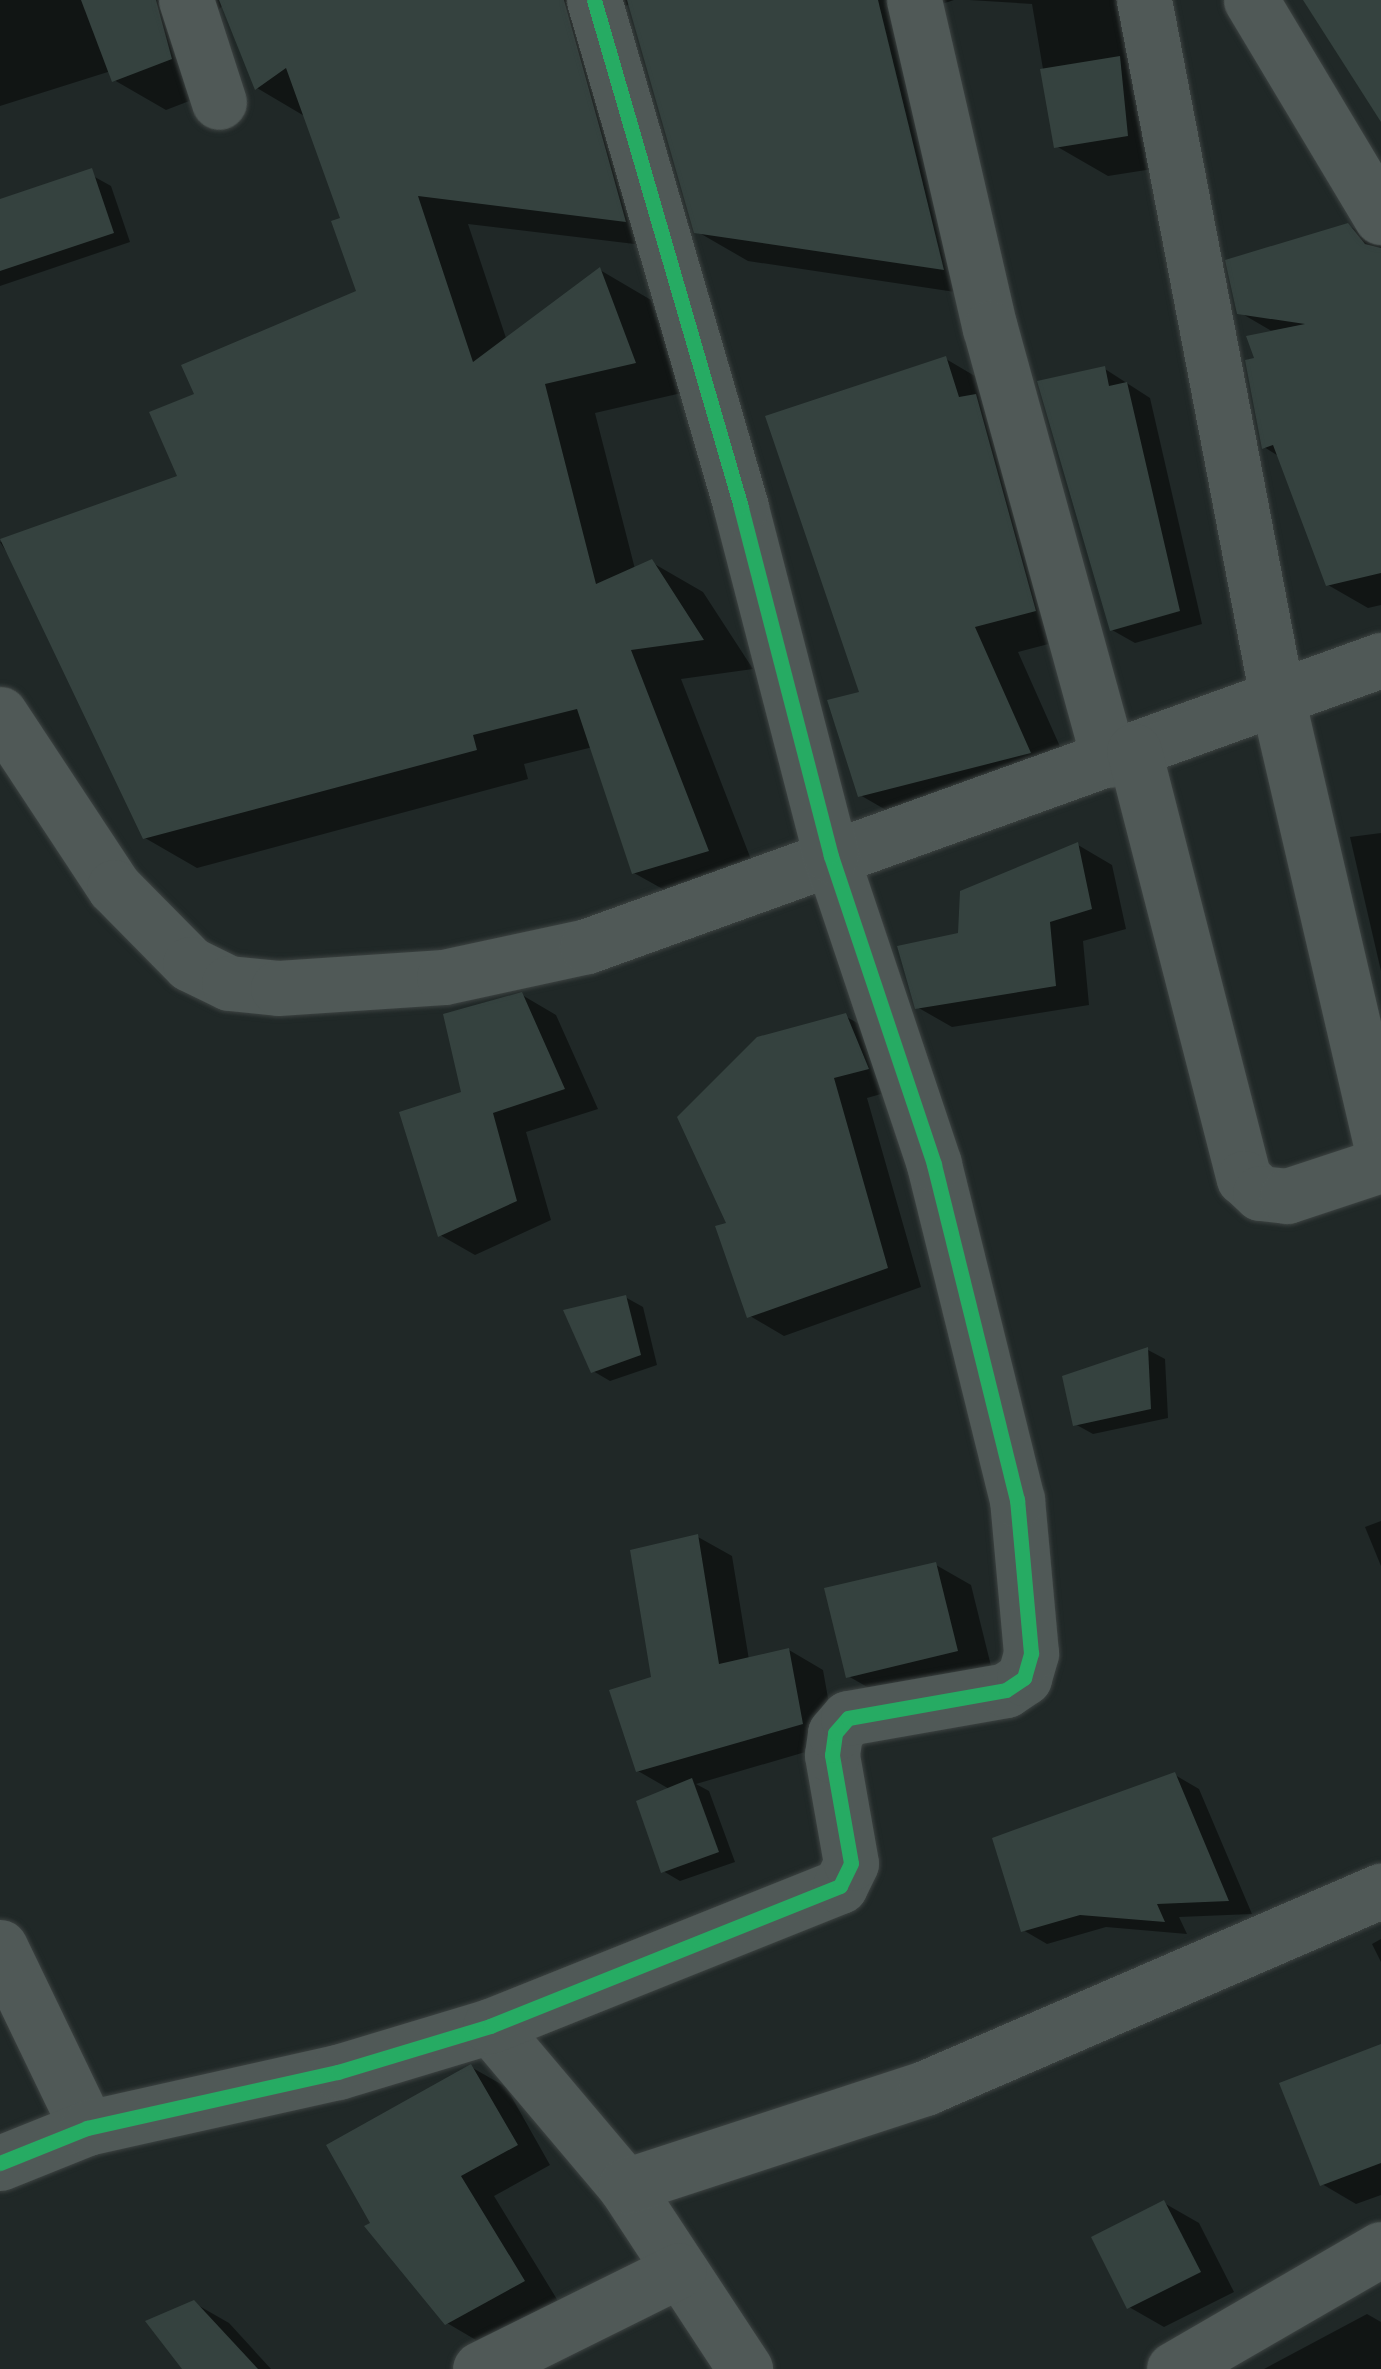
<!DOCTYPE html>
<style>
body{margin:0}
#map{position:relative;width:1381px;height:2369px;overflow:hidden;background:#202827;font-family:"Noto Serif",serif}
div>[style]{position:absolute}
.shadow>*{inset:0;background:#0007}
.building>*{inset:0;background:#35423f}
.roads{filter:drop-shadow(0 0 2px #3d4342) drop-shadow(0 0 2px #3d4342)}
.minor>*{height:55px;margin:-27.5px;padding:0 27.5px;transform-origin:27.5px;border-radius:27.5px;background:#505957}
.cycleway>*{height:15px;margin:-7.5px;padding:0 7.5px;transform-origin:7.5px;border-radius:7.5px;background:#26ab63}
span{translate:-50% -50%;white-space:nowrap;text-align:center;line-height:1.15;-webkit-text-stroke:8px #1d2c29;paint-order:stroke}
</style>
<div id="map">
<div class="shadow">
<div style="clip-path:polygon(0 0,954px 0,924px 10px,995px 298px,748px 261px,696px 231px,630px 4px,622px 8px,676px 249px,468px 224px,507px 341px,600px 270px,651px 300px,686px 392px,595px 413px,635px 569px,651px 562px,703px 592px,753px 669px,681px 679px,759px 880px,686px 902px,634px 873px,593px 747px,524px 764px,528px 779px,197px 868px,145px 838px,32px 591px,0 542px,180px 477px,197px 396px,359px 293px,343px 220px,306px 117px,257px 88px,224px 4px,206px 23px,223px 88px,166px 110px,114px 80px,111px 71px,0 106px)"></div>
<div style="clip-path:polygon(969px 0,1148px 0,1178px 165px,1108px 176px,1056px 146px,1032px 4px)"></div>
<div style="clip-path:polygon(93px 176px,111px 186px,130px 242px,0 286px,0 208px)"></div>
<div style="clip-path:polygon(1348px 225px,1381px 245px,1381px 605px,1368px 608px,1328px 585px,1280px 457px,1264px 447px,1258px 360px,1275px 333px,1239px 312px)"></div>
<div style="clip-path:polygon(946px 359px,990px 385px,1079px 636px,1018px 652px,1074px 778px,905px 821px,860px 795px,862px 693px)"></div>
<div style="clip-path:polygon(1105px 369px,1150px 398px,1202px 624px,1135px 643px,1112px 630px)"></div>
<div style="clip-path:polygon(1381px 833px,1381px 971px,1350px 837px)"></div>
<div style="clip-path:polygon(1078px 845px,1112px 865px,1126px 929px,1083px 941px,1089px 1005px,952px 1027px,917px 1007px,961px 935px)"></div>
<div style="clip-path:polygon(522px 995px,556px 1015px,598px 1109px,526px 1132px,551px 1220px,475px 1255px,440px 1235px,464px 1093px)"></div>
<div style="clip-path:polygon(845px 1016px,880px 1036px,902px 1088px,867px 1098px,921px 1287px,784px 1336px,750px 1316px,729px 1225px)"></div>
<div style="clip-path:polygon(625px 1297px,643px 1307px,657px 1365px,610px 1381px,593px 1371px)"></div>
<div style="clip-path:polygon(1148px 1350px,1165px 1359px,1168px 1418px,1093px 1434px,1075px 1424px,1065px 1377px)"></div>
<div style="clip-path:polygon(1381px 1521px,1381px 1566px,1365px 1527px)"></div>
<div style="clip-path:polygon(698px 1537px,732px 1556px,749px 1660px,789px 1650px,823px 1670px,836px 1743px,696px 1784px,709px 1791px,735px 1862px,680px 1881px,663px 1871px,671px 1790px,638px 1771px,654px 1679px)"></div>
<div style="clip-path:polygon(936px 1565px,971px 1585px,992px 1670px,883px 1696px,848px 1676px)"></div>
<div style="clip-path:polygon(1175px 1775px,1199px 1789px,1252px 1914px,1179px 1917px,1187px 1934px,1106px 1927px,1047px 1944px,1023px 1930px,995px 1840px)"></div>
<div style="clip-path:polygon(1381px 1939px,1381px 1962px,1372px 1944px)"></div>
<div style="clip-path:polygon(1381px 2046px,1381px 2195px,1356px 2204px,1322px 2184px)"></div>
<div style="clip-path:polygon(471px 2067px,506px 2087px,550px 2165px,494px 2196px,558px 2301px,481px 2343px,447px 2323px)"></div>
<div style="clip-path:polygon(1164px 2203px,1199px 2223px,1234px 2292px,1164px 2327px,1129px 2307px)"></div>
<div style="clip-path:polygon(194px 2303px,229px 2323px,271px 2369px,185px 2369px)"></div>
<div style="clip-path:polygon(1367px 2314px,1381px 2322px,1381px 2369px,1264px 2369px)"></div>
</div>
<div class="building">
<div style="clip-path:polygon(81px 0,156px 0,172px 59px,112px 82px)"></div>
<div style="clip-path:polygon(219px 0,564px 0,626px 222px,418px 196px,473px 362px,600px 267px,636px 363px,545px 384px,596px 584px,652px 559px,704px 640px,631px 650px,709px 851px,632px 874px,577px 709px,473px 735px,477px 750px,143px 839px,0 539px,177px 476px,149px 412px,194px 394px,181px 365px,356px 291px,331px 221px,340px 218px,286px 68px,255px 90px)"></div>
<div style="clip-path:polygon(627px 0,878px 0,944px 270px,694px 233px)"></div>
<div style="clip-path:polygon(1303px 0,1381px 0,1381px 122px)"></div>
<div style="clip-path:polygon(1120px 56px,1128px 136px,1054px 148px,1040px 69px)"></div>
<div style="clip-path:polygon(92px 168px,114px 233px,0 271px,0 199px)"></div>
<div style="clip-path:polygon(1348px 223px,1365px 244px,1381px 248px,1381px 573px,1326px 586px,1273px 445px,1262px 449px,1245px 360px,1254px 358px,1246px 336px,1305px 324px,1237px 314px,1225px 260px)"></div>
<div style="clip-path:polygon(946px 356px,959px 397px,976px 394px,1036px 611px,975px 627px,1031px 753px,858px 797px,827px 700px,859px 692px,765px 416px)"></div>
<div style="clip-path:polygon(1105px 366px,1109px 386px,1127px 382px,1180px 611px,1110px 631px,1037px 381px)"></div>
<div style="clip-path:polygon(1078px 842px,1092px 909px,1050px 922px,1056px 986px,915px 1009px,897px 946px,958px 933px,960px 891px)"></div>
<div style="clip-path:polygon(522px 992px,565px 1089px,493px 1113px,517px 1201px,438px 1237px,399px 1112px,461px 1092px,443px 1014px)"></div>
<div style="clip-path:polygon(846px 1013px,869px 1069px,834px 1078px,888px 1268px,747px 1318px,715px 1226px,726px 1223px,677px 1117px,757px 1037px)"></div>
<div style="clip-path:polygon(626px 1295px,641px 1355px,591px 1373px,563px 1310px)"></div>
<div style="clip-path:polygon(1148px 1347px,1151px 1409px,1073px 1426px,1062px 1376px)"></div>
<div style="clip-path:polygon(698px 1534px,719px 1664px,789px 1648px,803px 1724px,636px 1772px,609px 1690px,651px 1677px,630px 1550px)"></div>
<div style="clip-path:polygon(936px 1562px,958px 1651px,846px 1678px,824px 1588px)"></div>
<div style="clip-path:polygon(1175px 1772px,1229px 1901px,1157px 1904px,1165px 1922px,1080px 1915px,1021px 1932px,992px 1838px)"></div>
<div style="clip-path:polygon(692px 1778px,719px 1852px,661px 1873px,636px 1801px)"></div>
<div style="clip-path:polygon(1381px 2044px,1381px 2163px,1320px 2186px,1279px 2083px)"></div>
<div style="clip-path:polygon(471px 2064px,518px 2145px,461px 2176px,525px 2281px,445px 2325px,364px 2226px,370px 2223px,326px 2145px)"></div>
<div style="clip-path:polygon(1164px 2200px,1201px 2272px,1127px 2309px,1091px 2237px)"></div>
<div style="clip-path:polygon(194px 2300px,258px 2369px,182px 2369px,145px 2321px)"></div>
</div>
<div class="roads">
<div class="minor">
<div style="left:186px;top:0;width:107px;rotate:72.1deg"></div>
<div style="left:914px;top:0;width:337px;rotate:77deg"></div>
<div style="left:990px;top:328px;width:448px;rotate:74.6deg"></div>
<div style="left:1144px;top:0;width:715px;rotate:79.19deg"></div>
<div style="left:1278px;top:702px;width:454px;rotate:76.9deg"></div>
<div style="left:1251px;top:0;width:253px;rotate:59.1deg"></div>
<div style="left:0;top:714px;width:207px;rotate:56.6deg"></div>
<div style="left:114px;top:887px;width:108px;rotate:45.4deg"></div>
<div style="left:190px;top:964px;width:43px;rotate:26deg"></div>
<div style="left:229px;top:983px;width:49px;rotate:5.8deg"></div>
<div style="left:278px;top:988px;width:166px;rotate:-3.8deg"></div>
<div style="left:444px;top:977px;width:146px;rotate:-12.2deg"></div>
<div style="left:587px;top:946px;width:844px;rotate:-19.81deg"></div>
<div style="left:1134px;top:751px;width:441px;rotate:75.6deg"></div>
<div style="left:1244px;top:1178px;width:22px;rotate:43deg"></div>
<div style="left:1260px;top:1193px;width:27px;rotate:6deg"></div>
<div style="left:1287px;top:1196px;width:99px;rotate:-18.3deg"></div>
<div style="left:0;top:1947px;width:201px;rotate:64.3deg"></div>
<div style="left:490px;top:2026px;width:209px;rotate:49.8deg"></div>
<div style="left:625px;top:2186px;width:219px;rotate:56.7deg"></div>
<div style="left:0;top:2163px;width:94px;rotate:-21.9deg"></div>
<div style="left:87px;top:2128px;width:257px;rotate:-12.6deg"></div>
<div style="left:338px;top:2072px;width:159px;rotate:-16.8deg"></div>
<div style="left:490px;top:2026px;width:377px;rotate:-21.8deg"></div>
<div style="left:840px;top:1886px;width:25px;rotate:-64deg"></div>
<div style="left:851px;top:1863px;width:110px;rotate:-100deg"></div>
<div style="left:832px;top:1755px;width:22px;rotate:-82deg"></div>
<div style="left:835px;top:1733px;width:20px;rotate:-49deg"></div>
<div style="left:848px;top:1718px;width:160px;rotate:-10deg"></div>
<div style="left:1006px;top:1690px;width:22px;rotate:-34deg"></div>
<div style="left:1024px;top:1678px;width:26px;rotate:-74deg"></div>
<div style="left:1031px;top:1653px;width:154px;rotate:-95.2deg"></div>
<div style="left:1017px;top:1500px;width:346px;rotate:-103.9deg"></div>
<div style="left:934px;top:1164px;width:325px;rotate:-108.5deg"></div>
<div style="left:831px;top:856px;width:360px;rotate:-104.5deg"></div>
<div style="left:741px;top:507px;width:528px;rotate:-106.17deg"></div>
<div style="left:625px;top:2186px;width:316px;rotate:-18.1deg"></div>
<div style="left:925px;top:2088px;width:497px;rotate:-23.4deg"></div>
<div style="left:480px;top:2369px;width:222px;rotate:-26.4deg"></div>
<div style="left:1174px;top:2369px;width:239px;rotate:-30.1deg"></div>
</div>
</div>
<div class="cycleway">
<div style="left:0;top:2163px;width:94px;rotate:-21.9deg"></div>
<div style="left:87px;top:2128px;width:257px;rotate:-12.6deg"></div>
<div style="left:338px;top:2072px;width:159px;rotate:-16.8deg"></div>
<div style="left:490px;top:2026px;width:377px;rotate:-21.8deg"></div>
<div style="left:840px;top:1886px;width:25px;rotate:-64deg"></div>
<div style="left:851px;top:1863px;width:110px;rotate:-100deg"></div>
<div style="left:832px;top:1755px;width:22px;rotate:-82deg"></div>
<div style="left:835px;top:1733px;width:20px;rotate:-49deg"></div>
<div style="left:848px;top:1718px;width:160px;rotate:-10deg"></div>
<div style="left:1006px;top:1690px;width:22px;rotate:-34deg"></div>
<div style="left:1024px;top:1678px;width:26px;rotate:-74deg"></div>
<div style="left:1031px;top:1653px;width:154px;rotate:-95.2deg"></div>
<div style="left:1017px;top:1500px;width:346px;rotate:-103.9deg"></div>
<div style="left:934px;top:1164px;width:325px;rotate:-108.5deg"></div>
<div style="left:831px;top:856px;width:360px;rotate:-104.5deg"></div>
<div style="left:741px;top:507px;width:528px;rotate:-106.17deg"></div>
</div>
</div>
